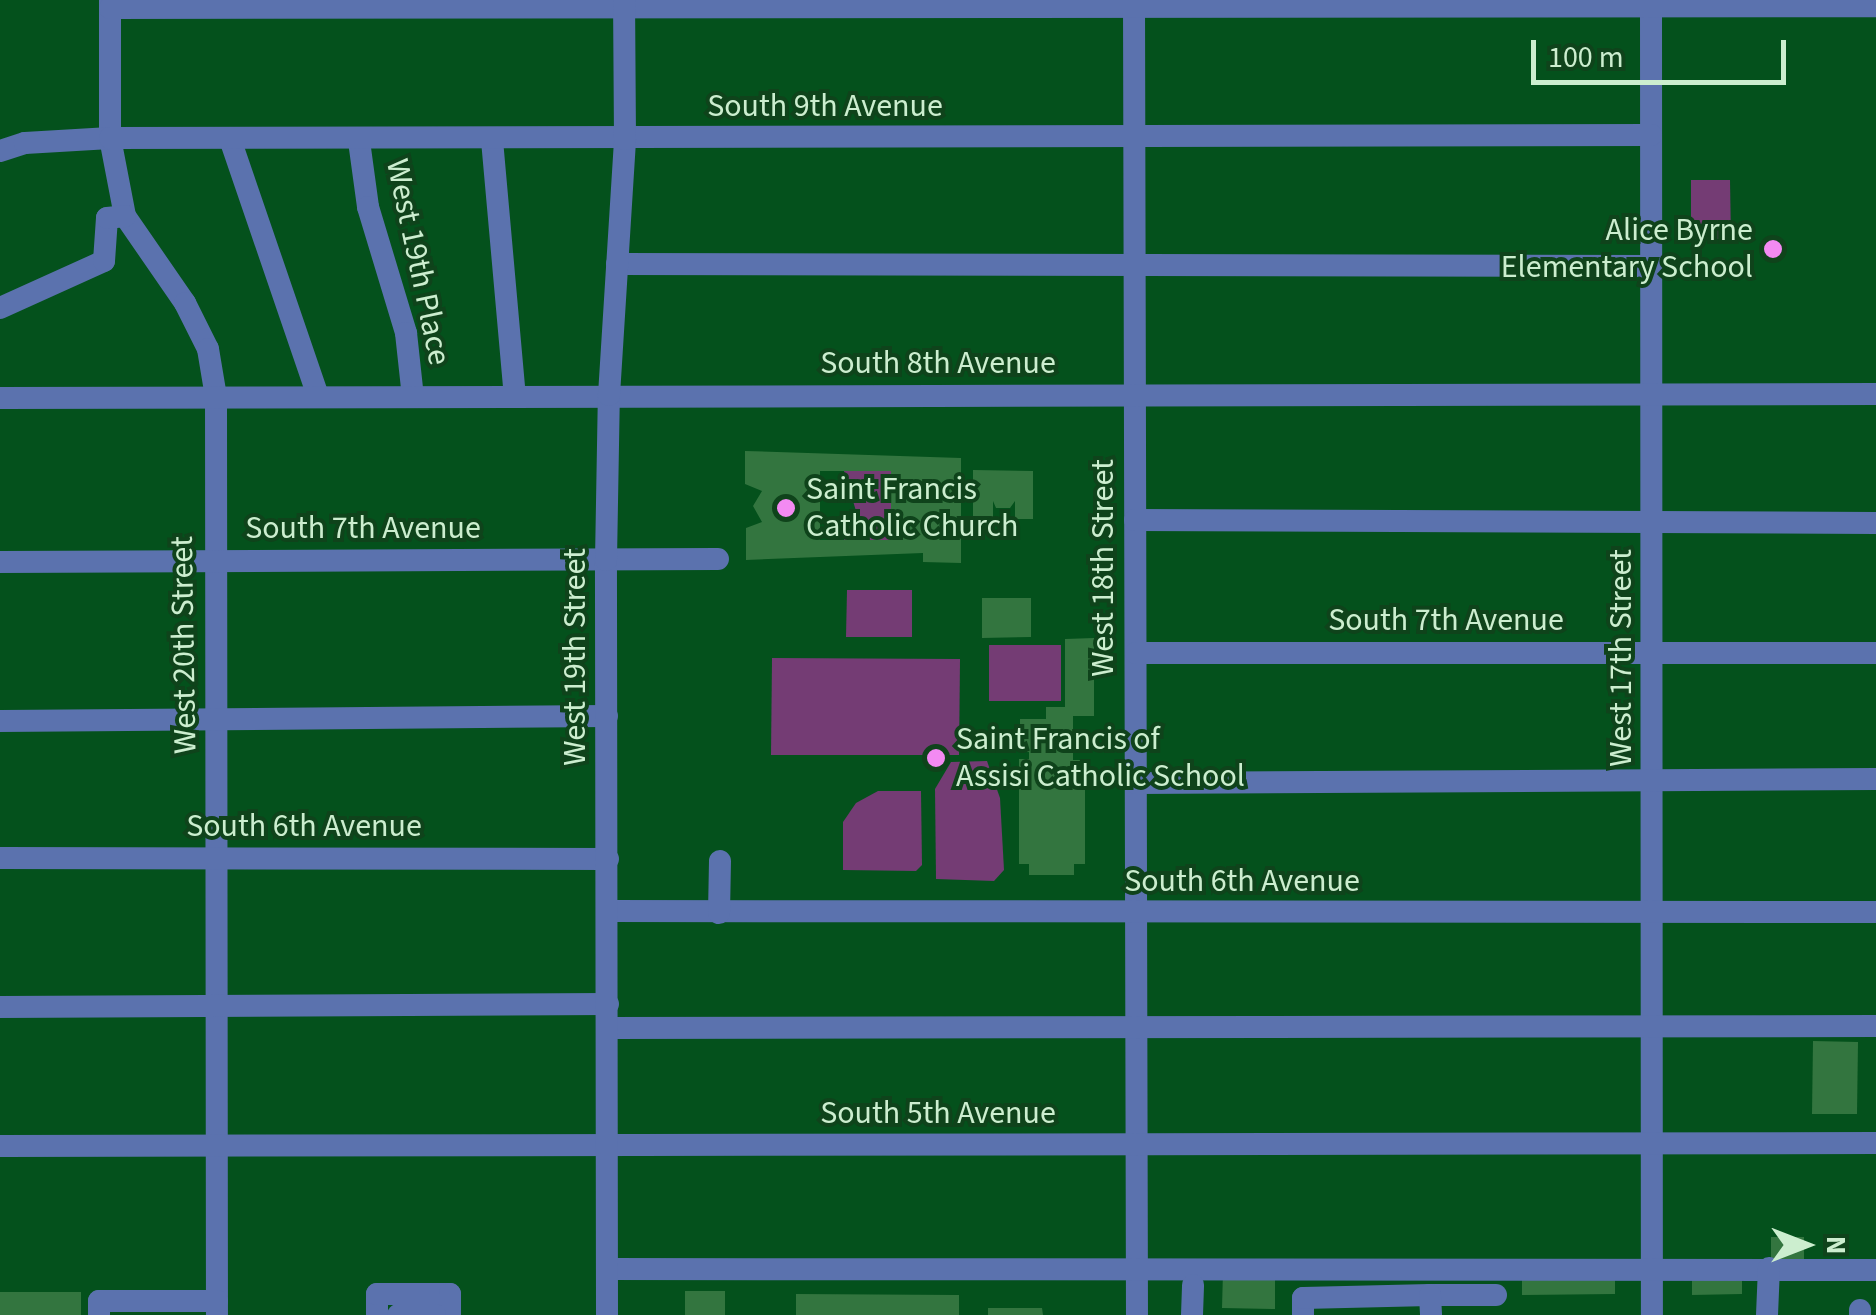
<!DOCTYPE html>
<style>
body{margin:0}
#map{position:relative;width:1876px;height:1315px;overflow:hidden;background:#04511c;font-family:"Source Sans 3",sans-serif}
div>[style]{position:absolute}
.green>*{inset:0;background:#743c74}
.building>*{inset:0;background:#33753f}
.minor>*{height:22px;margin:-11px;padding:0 11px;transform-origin:11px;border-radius:11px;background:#5b72ae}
.dots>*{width:28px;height:28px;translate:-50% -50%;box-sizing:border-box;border:5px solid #0f431b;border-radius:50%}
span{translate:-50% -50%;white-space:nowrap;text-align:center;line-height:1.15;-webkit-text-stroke:8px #0f431b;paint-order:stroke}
.street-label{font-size:32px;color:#cceecf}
.poi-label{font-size:32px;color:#cceecf}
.right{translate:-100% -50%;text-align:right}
.left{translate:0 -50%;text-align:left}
.north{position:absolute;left:1756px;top:1195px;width:100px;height:100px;-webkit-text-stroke:8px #0f431b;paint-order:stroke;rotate:90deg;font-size:28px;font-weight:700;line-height:40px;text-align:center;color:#cceecf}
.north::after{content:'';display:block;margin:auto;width:35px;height:45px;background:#cceecf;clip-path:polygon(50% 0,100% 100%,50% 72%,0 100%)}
.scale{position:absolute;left:1531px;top:40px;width:255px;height:45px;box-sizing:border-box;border:5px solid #cceecf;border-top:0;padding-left:12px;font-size:30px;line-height:35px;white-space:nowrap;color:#cceecf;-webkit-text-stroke:8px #0f431b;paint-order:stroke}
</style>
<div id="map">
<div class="green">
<div style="clip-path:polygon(1691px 180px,1730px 180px,1731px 239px,1691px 239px)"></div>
<div style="clip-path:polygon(844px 471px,891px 471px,891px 540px,844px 540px,844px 523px,856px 511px)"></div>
<div style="clip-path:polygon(847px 590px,912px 590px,912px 637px,846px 637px)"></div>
<div style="clip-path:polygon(989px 645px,1061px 645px,1061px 701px,989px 701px)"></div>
<div style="clip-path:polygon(772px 658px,960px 659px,959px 755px,771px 755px)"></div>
<div style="clip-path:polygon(987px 761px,1000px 798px,1004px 870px,994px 881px,936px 879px,935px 789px,951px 762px)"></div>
<div style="clip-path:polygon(878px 791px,921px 791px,922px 865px,916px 871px,843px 870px,843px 822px,856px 803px)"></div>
</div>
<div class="building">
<div style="clip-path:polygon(evenodd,745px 451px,961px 458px,961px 563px,923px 562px,923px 553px,746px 560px,746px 528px,762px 522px,753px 506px,762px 491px,745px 484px,745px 451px,820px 471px,891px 471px,891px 540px,820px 540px,820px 471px)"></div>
<div style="clip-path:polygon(973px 470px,1033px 471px,1033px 519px,1015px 519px,1015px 501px,1010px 508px,996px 508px,993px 501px,993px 529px,973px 529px)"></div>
<div style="clip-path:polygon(982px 598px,1031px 598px,1031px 637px,982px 638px)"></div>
<div style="clip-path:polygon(1094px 638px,1094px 716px,1073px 716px,1073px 760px,1085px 760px,1085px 864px,1074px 864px,1074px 875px,1029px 875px,1029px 864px,1019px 864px,1019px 759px,1029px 759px,1029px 752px,1020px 752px,1020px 719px,1046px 719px,1046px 707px,1065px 707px,1065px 639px)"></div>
<div style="clip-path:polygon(1813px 1041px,1858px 1042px,1857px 1114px,1812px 1114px)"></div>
<div style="clip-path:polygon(1771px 1237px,1804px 1237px,1804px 1262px,1771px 1262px)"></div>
<div style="clip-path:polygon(1223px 1271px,1275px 1271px,1275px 1309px,1222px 1308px)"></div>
<div style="clip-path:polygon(1615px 1278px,1615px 1294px,1522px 1295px,1522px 1279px)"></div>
<div style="clip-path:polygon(1692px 1279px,1742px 1279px,1742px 1294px,1692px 1295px)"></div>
<div style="clip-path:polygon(685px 1291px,725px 1291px,725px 1315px,685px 1315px)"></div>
<div style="clip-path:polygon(0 1292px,81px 1292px,81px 1315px,0 1315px)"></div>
<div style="clip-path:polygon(796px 1294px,959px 1295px,959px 1315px,796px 1315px)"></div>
<div style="clip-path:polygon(988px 1308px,1042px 1308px,1043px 1315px,988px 1315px)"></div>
</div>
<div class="minor">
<div style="left:110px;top:0;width:138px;rotate:90deg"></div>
<div style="left:110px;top:138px;width:79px;rotate:79.1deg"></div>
<div style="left:125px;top:216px;width:106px;rotate:55.4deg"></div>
<div style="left:185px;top:303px;width:51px;rotate:63.4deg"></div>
<div style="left:208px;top:349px;width:49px;rotate:80.5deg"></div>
<div style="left:216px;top:397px;width:918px;rotate:89.94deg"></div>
<div style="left:1134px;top:0;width:1315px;rotate:89.87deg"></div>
<div style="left:1651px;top:0;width:1315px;rotate:89.96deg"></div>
<div style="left:110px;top:8px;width:1766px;rotate:-0.06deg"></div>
<div style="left:230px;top:139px;width:272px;rotate:71.1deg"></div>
<div style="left:492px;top:140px;width:257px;rotate:84.9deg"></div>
<div style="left:359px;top:141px;width:67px;rotate:82.2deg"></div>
<div style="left:368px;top:207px;width:132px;rotate:73.2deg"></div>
<div style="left:406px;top:333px;width:64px;rotate:83.8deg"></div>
<div style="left:0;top:151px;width:26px;rotate:-18deg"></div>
<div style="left:25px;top:143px;width:85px;rotate:-3.4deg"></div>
<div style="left:110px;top:138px;width:1541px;rotate:-0.11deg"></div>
<div style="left:617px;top:264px;width:1035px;rotate:0.11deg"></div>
<div style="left:0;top:308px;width:114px;rotate:-24.3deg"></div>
<div style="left:104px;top:261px;width:43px;rotate:-86deg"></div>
<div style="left:107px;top:218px;width:18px;rotate:-6deg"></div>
<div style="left:0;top:398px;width:1876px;rotate:-0.12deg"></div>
<div style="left:1135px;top:520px;width:741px;rotate:0.23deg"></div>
<div style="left:0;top:562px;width:718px;rotate:-0.24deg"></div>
<div style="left:1136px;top:653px;width:740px"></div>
<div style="left:0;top:721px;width:607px;rotate:-0.47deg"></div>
<div style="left:1136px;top:783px;width:740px;rotate:-0.31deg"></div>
<div style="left:0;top:858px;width:608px;rotate:0.09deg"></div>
<div style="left:608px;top:911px;width:1268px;rotate:0.05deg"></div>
<div style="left:719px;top:913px;width:52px;rotate:-88.9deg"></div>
<div style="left:0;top:1007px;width:608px;rotate:-0.28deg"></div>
<div style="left:608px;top:1028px;width:1268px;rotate:-0.09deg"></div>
<div style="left:0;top:1146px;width:1876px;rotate:-0.09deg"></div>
<div style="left:607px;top:1269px;width:1269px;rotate:0.05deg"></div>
<div style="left:1430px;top:1295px;width:66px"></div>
<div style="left:99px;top:1315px;width:14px;rotate:-90deg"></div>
<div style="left:99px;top:1301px;width:118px"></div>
<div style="left:377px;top:1315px;width:21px;rotate:-90deg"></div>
<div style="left:377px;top:1294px;width:73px"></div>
<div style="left:450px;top:1294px;width:21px;rotate:90deg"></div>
<div style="left:398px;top:1315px;width:37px"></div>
<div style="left:607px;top:1315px;width:755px;rotate:-90.08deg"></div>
<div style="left:606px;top:560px;width:165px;rotate:-89deg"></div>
<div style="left:609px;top:395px;width:256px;rotate:-86.4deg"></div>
<div style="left:625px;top:139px;width:139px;rotate:-90.4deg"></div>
<div style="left:1192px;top:1315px;width:30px;rotate:-88deg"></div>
<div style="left:1303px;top:1315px;width:17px;rotate:-90deg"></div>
<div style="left:1303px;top:1298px;width:127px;rotate:-1.4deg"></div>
<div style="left:1430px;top:1295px;width:20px;rotate:87deg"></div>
<div style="left:1767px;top:1315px;width:47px;rotate:-87.6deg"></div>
<div style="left:1860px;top:1315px;width:5px;rotate:-90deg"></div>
</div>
<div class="dots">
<div style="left:1773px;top:249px;background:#f38af2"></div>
<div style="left:786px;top:508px;background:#f38af2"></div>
<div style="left:936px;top:758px;background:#f38af2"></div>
</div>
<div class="street-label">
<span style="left:825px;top:106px">South 9th Avenue</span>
<span style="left:418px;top:262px;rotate:78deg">West 19th Place</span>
<span style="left:938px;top:363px">South 8th Avenue</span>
<span style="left:363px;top:528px">South 7th Avenue</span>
<span style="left:1103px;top:568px;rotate:-90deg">West 18th Street</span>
<span style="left:1446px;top:620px">South 7th Avenue</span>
<span style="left:184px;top:645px;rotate:-91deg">West 20th Street</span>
<span style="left:575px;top:657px;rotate:-90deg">West 19th Street</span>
<span style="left:1621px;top:658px;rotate:-90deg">West 17th Street</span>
<span style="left:304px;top:826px">South 6th Avenue</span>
<span style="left:1242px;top:881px">South 6th Avenue</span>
<span style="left:938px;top:1113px">South 5th Avenue</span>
</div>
<div class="poi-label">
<span class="right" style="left:1753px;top:249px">Alice Byrne<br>Elementary School</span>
<span class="left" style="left:806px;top:508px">Saint Francis<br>Catholic Church</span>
<span class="left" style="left:956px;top:758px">Saint Francis of<br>Assisi Catholic School</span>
</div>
<div class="north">N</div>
<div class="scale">100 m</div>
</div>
